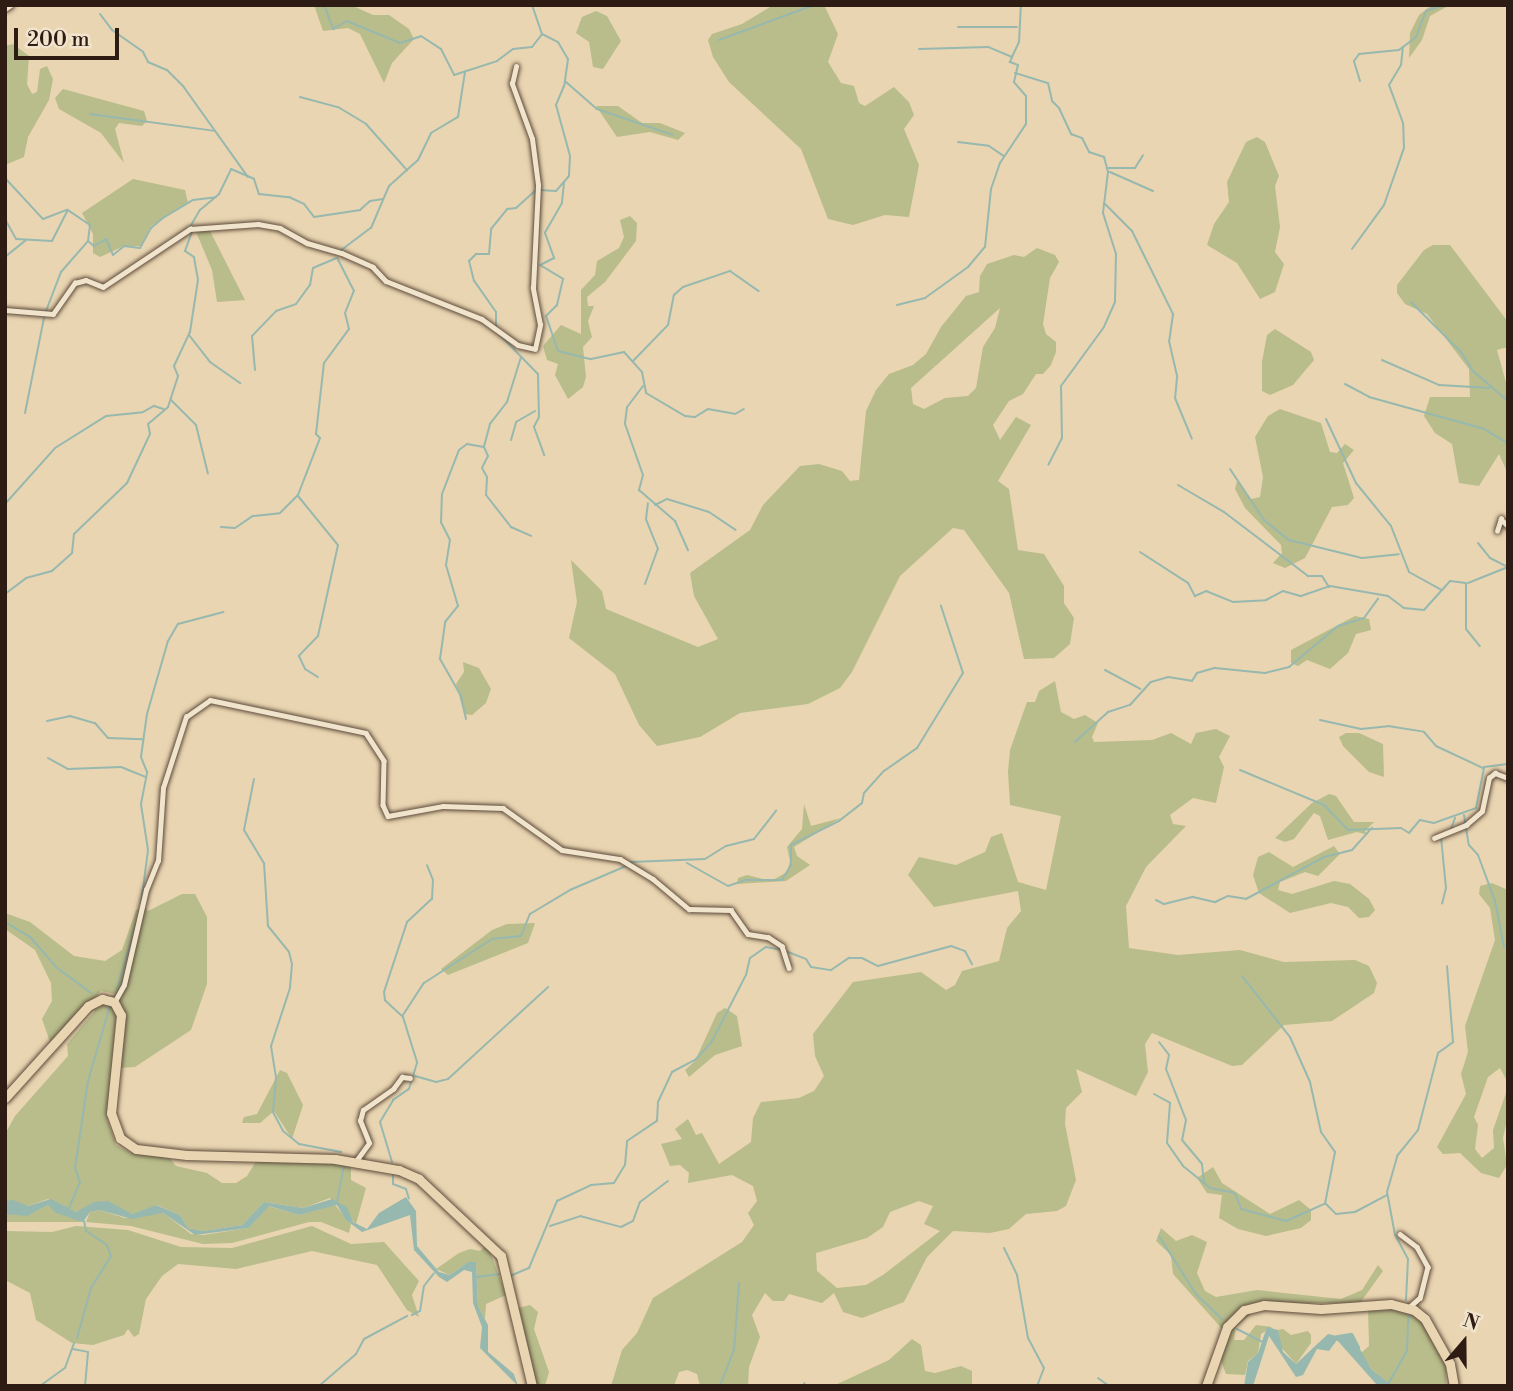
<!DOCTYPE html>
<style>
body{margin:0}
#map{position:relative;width:1513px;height:1391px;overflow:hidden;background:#e9d5b1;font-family:"Libre Bodoni",serif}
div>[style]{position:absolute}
.green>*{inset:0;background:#b8bd8b}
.water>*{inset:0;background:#97b8af}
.stream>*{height:2px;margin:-1px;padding:0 1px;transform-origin:1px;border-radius:1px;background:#97b8af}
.river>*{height:6px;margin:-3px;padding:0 3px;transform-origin:3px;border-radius:3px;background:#97b8af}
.roads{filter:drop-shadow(0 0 2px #5d4a3b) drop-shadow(0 0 2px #5d4a3b)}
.minor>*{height:4.5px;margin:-2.25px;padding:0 2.25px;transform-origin:2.25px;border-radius:2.25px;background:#f1e4cc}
.highway>*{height:9px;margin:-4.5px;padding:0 4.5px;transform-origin:4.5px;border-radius:4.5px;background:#e9d5b1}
span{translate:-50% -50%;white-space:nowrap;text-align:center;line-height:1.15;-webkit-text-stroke:7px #f1e4cc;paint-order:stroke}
.frame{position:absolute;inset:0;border:7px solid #2e1b14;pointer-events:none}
.north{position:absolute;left:1429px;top:1307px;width:70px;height:70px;-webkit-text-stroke:5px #f1e4cc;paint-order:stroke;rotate:20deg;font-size:19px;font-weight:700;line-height:28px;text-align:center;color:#2e1b14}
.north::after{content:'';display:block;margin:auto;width:24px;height:32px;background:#2e1b14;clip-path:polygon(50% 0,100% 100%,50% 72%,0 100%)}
.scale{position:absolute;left:14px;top:28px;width:105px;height:32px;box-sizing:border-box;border:4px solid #2e1b14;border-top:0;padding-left:9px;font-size:21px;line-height:24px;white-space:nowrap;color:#2e1b14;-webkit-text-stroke:5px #f1e4cc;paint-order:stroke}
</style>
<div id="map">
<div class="green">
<div style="clip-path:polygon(314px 5px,351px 5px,373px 15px,389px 15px,409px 29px,414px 39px,392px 63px,384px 83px,360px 34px,348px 28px,323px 31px)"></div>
<div style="clip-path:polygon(795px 5px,825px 7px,838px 34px,828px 62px,841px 83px,854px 86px,859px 103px,865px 106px,894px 87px,909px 102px,914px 115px,904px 129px,919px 165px,909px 217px,885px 215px,853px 225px,828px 219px,801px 149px,729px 82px,713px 57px,708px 40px,712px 34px,742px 24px,770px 7px)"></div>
<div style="clip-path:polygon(1432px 5px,1450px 5px,1430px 16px,1422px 40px,1409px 58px,1410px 33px,1419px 15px)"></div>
<div style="clip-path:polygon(596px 11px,607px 16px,621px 41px,603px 69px,593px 67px,589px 42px,576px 33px,582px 17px)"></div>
<div style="clip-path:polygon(13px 44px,29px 56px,27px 84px,32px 94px,37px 92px,40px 69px,47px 66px,53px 79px,49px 100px,28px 137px,24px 157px,5px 165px,5px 46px)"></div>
<div style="clip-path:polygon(63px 89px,144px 111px,147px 121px,142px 126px,119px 123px,115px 129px,124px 163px,101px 133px,59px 109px,55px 98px)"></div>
<div style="clip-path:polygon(596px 106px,618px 106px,642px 123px,660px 123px,685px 133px,678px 140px,650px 132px,617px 137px)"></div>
<div style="clip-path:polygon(1257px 137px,1265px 142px,1279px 176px,1275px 186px,1280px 227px,1275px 252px,1284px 264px,1275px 292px,1260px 299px,1237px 263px,1207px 245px,1214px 224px,1229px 202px,1227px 182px,1246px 142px)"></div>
<div style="clip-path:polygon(133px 179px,185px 190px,188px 203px,151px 226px,141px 246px,124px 246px,100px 257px,93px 253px,93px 234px,82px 213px)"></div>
<div style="clip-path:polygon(630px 216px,637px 223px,636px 241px,605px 282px,587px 297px,588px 306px,594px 306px,588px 321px,592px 337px,583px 347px,586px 377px,583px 387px,568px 399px,555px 375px,558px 364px,547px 360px,543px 346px,561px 325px,581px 334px,581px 290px,595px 275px,597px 261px,619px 248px,624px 237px,620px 220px)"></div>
<div style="clip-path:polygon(194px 227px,210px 231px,245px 300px,217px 302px,212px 270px)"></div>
<div style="clip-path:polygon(1433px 245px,1450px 245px,1508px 322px,1508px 347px,1497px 350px,1508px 390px,1508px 474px,1499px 454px,1479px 486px,1459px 483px,1452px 444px,1435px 433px,1424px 416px,1430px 397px,1470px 397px,1469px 369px,1427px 314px,1405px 304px,1397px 293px,1397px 285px,1424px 250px)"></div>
<div style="clip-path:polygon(evenodd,1037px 248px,1055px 255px,1059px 262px,1050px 278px,1043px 324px,1046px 334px,1056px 342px,1056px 352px,1051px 365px,1043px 374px,1036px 374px,1023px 394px,1009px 401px,993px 425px,1000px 440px,1016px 417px,1031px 425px,998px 481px,1009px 489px,1018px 550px,1044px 554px,1064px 586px,1064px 603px,1074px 618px,1070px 644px,1054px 658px,1024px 659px,1009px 593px,964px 530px,953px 528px,900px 576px,852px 672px,840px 688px,808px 704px,740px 713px,700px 737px,657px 746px,639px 725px,615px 674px,569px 638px,577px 602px,571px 560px,602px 591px,606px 609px,698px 647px,718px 639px,694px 596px,690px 573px,750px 530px,763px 505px,800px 466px,819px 464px,842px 471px,850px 481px,859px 480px,866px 411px,876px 390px,889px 374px,913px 365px,926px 354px,941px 327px,966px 296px,979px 292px,980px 276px,987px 264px,1014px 255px,1024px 257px,1037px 248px,1000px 308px,995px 328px,983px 347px,976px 388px,968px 396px,945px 398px,924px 409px,913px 404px,911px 388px,1000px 308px)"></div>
<div style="clip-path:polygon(1275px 329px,1311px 352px,1314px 360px,1293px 385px,1270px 395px,1262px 391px,1262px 362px,1267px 335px)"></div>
<div style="clip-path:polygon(1280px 409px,1321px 423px,1330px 452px,1337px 453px,1345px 444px,1354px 450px,1343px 463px,1354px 498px,1348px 505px,1332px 507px,1305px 558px,1285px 568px,1273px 563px,1282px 553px,1281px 545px,1245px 508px,1235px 489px,1237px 481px,1251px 499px,1260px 497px,1263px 477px,1255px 437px,1268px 416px)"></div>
<div style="clip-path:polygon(1355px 616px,1369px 619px,1371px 630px,1356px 634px,1348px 653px,1330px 669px,1307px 660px,1298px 666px,1291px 663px,1291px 650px)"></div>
<div style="clip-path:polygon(463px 662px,479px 668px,491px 689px,486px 703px,472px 715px,464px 714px,456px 684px,464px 672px)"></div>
<div style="clip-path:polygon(evenodd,1055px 681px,1061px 712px,1074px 719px,1085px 715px,1098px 723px,1092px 737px,1094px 742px,1152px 740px,1171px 733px,1191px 744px,1196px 733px,1216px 729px,1230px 736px,1219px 757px,1224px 767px,1216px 803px,1193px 798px,1170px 815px,1173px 824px,1186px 826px,1146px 867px,1126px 906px,1129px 948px,1178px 955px,1240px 950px,1284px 962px,1355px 960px,1369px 966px,1377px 983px,1374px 993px,1332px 1021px,1284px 1025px,1242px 1065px,1232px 1066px,1152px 1033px,1145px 1044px,1148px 1072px,1136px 1096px,1076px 1069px,1082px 1092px,1066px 1108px,1065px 1124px,1076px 1180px,1066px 1206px,1057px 1211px,1026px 1214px,1009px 1229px,990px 1233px,953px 1231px,927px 1257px,904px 1302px,862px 1318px,843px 1312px,834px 1293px,822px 1303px,789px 1294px,784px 1301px,773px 1301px,765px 1293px,752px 1315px,760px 1337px,749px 1367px,748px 1386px,700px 1386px,697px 1374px,687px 1370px,679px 1372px,674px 1386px,611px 1386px,622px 1350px,637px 1333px,653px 1298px,742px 1242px,754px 1225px,748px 1213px,757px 1201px,753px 1186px,732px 1175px,688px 1183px,689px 1173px,680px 1165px,670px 1166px,661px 1144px,682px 1139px,675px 1129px,688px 1119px,696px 1135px,702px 1133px,719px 1164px,751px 1142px,753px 1118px,761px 1102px,799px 1098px,814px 1091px,824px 1076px,815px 1056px,813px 1034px,853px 982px,921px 972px,946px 990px,955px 985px,962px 971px,999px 961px,1007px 928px,1021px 911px,1018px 891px,934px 907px,908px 875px,919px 857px,956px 865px,985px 852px,991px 837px,1002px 833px,1018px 882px,1046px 890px,1061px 816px,1010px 805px,1008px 772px,1010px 750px,1027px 702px,1035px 702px,1039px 691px,1055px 681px,919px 1201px,933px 1206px,924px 1224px,940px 1231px,883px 1275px,866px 1285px,837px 1288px,817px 1271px,816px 1253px,867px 1238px,883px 1227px,890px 1212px,919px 1201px)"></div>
<div style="clip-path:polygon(1346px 733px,1359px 733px,1383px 744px,1384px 777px,1369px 772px,1343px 746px,1339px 737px)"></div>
<div style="clip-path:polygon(1329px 794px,1336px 796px,1354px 822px,1374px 822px,1365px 831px,1368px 835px,1357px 832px,1328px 840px,1320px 816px,1314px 813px,1294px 839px,1285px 842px,1275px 838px,1312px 803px)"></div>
<div style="clip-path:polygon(804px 804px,811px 826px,841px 818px,794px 847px,797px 856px,810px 865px,786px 881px,737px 884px,738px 878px,747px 875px,771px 881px,787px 872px,790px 861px,787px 847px,802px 829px)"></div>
<div style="clip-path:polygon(1334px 846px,1340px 854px,1318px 876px,1305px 872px,1280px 882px,1278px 890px,1292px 894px,1334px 881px,1350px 884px,1369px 899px,1375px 910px,1369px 917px,1359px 918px,1348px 907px,1331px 903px,1290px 913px,1259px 893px,1253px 875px,1258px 857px,1269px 852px,1293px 867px)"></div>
<div style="clip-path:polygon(evenodd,1492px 883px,1508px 890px,1508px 1115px,1503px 1138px,1507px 1165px,1499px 1178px,1481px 1173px,1460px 1153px,1443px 1154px,1437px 1147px,1466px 1094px,1461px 1074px,1468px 1052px,1465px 1026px,1495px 940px,1490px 908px,1479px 894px,1480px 886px,1492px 883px,1500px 1068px,1507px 1081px,1506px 1093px,1493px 1130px,1494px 1148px,1482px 1158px,1475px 1149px,1478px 1125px,1474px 1117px,1488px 1077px,1500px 1068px)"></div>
<div style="clip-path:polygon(182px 894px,195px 894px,207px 917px,207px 984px,191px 1030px,135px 1067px,119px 1068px,121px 1004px,116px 994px,101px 991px,51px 1045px,42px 1019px,52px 1001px,51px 983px,35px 950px,5px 929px,5px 913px,30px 922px,74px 956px,105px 961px,122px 950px,136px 910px,145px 907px,148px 911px)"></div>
<div style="clip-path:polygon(535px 923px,528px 943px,448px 975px,441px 969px,492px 930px,507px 924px)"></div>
<div style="clip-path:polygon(96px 1001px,117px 1006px,107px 1119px,116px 1145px,131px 1153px,168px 1156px,176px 1166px,207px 1173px,222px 1183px,236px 1183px,247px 1176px,257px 1160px,351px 1163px,351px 1180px,366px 1188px,356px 1224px,330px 1198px,303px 1208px,264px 1202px,242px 1225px,203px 1231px,188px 1228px,180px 1215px,157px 1205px,132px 1214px,111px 1205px,76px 1212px,48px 1199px,28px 1206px,5px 1201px,5px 1134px,15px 1116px,68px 1056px,67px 1044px,94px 1012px)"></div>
<div style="clip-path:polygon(725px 1008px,737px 1016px,742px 1046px,715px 1055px,689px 1077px,685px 1070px,695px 1061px,717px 1013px)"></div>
<div style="clip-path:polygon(280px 1070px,287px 1073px,303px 1105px,292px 1139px,274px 1111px,260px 1123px,242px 1123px,244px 1117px,257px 1114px)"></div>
<div style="clip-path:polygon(1213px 1167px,1222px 1183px,1270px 1214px,1299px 1200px,1311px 1210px,1311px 1220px,1301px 1228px,1266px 1236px,1238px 1229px,1219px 1218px,1222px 1195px,1207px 1193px,1197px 1178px)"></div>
<div style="clip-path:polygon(48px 1205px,83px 1222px,5px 1222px,5px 1214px,30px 1214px)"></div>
<div style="clip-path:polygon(335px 1205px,351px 1224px,349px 1233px,321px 1222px,309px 1222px,232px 1243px,203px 1244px,131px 1226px,86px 1222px,90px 1212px,99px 1210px,125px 1218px,163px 1213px,191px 1234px,203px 1235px,249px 1228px,268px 1206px,299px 1215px)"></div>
<div style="clip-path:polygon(76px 1226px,128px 1230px,181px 1247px,232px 1248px,312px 1226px,351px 1244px,384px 1242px,419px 1281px,412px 1295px,419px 1317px,407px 1310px,377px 1265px,312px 1251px,236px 1269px,178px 1264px,162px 1276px,146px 1299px,139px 1334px,134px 1337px,128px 1329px,124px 1335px,93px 1345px,72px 1343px,36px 1320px,30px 1293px,5px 1280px,5px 1231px,52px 1232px)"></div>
<div style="clip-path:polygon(1161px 1228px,1176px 1241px,1192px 1235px,1207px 1242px,1197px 1273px,1205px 1291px,1216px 1297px,1257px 1290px,1341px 1299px,1362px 1290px,1378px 1265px,1383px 1271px,1360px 1303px,1253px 1303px,1224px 1331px,1173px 1274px,1171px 1255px,1156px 1241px)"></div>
<div style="clip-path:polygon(487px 1244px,506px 1295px,486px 1304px,485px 1319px,478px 1306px,476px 1262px,468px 1262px,450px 1275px,436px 1269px,459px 1253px,470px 1249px,480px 1251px)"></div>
<div style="clip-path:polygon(530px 1305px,538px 1312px,534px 1329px,549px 1372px,545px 1386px,528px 1386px,515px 1309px)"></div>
<div style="clip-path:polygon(1385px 1307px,1418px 1313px,1446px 1367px,1446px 1386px,1393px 1386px,1371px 1369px,1361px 1353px,1369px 1346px,1368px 1308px)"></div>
<div style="clip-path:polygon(1255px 1311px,1236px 1327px,1234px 1340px,1244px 1340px,1256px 1325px,1272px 1327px,1261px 1334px,1258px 1353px,1248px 1361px,1245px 1375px,1226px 1374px,1220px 1358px,1230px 1332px,1246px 1313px)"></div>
<div style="clip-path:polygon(1283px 1329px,1291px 1335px,1308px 1331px,1311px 1335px,1311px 1343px,1296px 1364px,1280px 1346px,1278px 1330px)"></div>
<div style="clip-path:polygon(912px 1339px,921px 1345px,925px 1371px,935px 1373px,961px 1366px,972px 1371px,972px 1386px,833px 1386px,889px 1360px)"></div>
</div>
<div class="water">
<div style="clip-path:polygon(406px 1197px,416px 1211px,417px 1246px,439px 1272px,450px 1275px,468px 1262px,476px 1262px,478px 1306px,488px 1325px,488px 1352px,514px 1374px,518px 1386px,480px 1348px,482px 1327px,473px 1303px,472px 1272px,464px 1270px,447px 1282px,439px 1277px,414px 1250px,410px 1215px,362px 1232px,346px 1220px,337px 1205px,299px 1215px,269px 1206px,249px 1228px,195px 1235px,163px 1213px,132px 1219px,99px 1210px,90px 1212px,83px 1222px,56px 1213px,48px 1205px,27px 1216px,5px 1214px,5px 1201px,13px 1200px,28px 1206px,51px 1199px,76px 1212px,94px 1202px,108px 1201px,132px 1214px,156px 1205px,180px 1215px,188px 1228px,203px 1231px,242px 1225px,264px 1202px,303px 1208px,332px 1199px,347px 1207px,353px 1222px,367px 1229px,379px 1213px)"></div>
<div style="clip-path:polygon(1267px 1327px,1278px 1330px,1283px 1352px,1296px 1364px,1328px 1334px,1355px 1340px,1371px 1369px,1393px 1386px,1377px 1385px,1337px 1340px,1329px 1351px,1317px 1349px,1303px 1375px,1296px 1377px,1269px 1336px,1253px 1386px,1244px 1386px,1248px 1362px,1258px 1353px)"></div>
</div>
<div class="stream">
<div style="left:324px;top:5px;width:26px;rotate:69deg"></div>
<div style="left:333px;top:29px;width:16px;rotate:-30deg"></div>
<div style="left:347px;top:21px;width:57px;rotate:22.5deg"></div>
<div style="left:400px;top:43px;width:22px;rotate:-18deg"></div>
<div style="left:421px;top:36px;width:24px;rotate:33deg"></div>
<div style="left:441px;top:49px;width:29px;rotate:63deg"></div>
<div style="left:454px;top:75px;width:45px;rotate:-18deg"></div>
<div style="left:497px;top:61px;width:20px;rotate:-37deg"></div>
<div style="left:513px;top:49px;width:19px;rotate:-6deg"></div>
<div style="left:532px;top:47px;width:16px;rotate:-52deg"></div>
<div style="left:532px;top:5px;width:31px;rotate:71deg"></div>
<div style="left:542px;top:34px;width:18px;rotate:27deg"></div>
<div style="left:558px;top:42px;width:20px;rotate:60deg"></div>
<div style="left:568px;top:59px;width:27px;rotate:98deg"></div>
<div style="left:564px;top:86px;width:21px;rotate:113deg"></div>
<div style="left:556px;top:105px;width:53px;rotate:74.6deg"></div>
<div style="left:570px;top:156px;width:20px;rotate:93deg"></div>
<div style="left:569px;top:176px;width:20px;rotate:131deg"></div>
<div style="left:556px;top:191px;width:17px;rotate:-177deg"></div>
<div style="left:100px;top:14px;width:20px;rotate:53deg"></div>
<div style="left:112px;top:30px;width:38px;rotate:35deg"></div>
<div style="left:143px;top:52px;width:11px;rotate:63deg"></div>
<div style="left:148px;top:62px;width:21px;rotate:23deg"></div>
<div style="left:167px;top:70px;width:23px;rotate:45deg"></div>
<div style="left:183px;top:86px;width:112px;rotate:54.5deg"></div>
<div style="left:958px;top:27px;width:59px"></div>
<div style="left:719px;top:40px;width:101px;rotate:-20.2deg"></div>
<div style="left:1012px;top:57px;width:17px;rotate:-65deg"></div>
<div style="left:1019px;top:42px;width:37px;rotate:-87deg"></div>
<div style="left:1015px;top:73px;width:34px;rotate:17deg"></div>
<div style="left:1048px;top:83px;width:18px;rotate:77deg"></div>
<div style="left:1052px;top:101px;width:10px;rotate:45deg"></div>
<div style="left:1059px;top:108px;width:29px;rotate:65deg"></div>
<div style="left:1071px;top:134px;width:12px;rotate:20deg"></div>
<div style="left:1082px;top:138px;width:16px;rotate:63deg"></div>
<div style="left:1089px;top:152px;width:16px;rotate:18deg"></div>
<div style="left:1104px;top:157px;width:16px;rotate:75deg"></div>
<div style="left:1108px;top:172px;width:41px;rotate:97deg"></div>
<div style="left:1103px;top:213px;width:43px;rotate:72.4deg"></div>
<div style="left:1116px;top:254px;width:48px;rotate:91.2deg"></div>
<div style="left:1115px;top:302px;width:27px;rotate:114deg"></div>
<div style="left:1104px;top:327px;width:73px;rotate:126.1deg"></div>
<div style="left:1061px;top:386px;width:52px;rotate:88.9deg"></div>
<div style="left:1062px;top:438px;width:30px;rotate:117deg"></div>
<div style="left:1360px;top:81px;width:21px;rotate:-107deg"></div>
<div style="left:1354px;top:61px;width:9px;rotate:-54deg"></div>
<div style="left:1359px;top:54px;width:40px;rotate:-5.7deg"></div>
<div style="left:1399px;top:50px;width:21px;rotate:-37deg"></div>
<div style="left:1416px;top:37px;width:28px;rotate:-69deg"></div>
<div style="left:1426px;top:11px;width:20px;rotate:-18deg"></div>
<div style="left:566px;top:82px;width:41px;rotate:41.1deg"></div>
<div style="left:597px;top:109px;width:80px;rotate:18.9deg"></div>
<div style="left:300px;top:97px;width:39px;rotate:15deg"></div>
<div style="left:338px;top:107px;width:33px;rotate:31deg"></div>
<div style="left:366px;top:124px;width:62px;rotate:48.3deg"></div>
<div style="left:90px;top:114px;width:126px;rotate:7.7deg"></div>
<div style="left:958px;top:142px;width:31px;rotate:7deg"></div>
<div style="left:989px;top:146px;width:18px;rotate:34deg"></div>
<div style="left:1108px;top:168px;width:27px"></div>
<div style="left:1135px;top:168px;width:15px;rotate:-58deg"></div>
<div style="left:1110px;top:172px;width:47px;rotate:23.8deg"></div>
<div style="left:5px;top:178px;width:56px;rotate:47.2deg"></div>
<div style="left:43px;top:219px;width:26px;rotate:-21deg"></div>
<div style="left:564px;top:183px;width:20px;rotate:96deg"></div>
<div style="left:562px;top:203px;width:34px;rotate:120deg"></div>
<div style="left:545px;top:233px;width:27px;rotate:70deg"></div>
<div style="left:554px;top:258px;width:16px;rotate:153deg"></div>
<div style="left:540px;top:265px;width:27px;rotate:31deg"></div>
<div style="left:563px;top:279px;width:27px;rotate:103deg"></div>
<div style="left:557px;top:305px;width:16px;rotate:135deg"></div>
<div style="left:546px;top:316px;width:37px;rotate:71deg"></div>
<div style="left:558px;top:351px;width:34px;rotate:14deg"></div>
<div style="left:591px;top:359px;width:34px;rotate:-12deg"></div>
<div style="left:624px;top:352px;width:27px;rotate:48deg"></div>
<div style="left:642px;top:372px;width:21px;rotate:79deg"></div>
<div style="left:646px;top:393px;width:45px;rotate:30.5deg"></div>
<div style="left:685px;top:416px;width:10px;rotate:6deg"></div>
<div style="left:695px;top:417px;width:15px;rotate:-32deg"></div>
<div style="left:708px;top:409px;width:27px;rotate:10deg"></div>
<div style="left:735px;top:414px;width:10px;rotate:-29deg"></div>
<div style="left:1104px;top:203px;width:40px;rotate:45deg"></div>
<div style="left:1132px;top:231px;width:93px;rotate:63.7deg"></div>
<div style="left:1173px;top:314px;width:27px;rotate:98deg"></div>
<div style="left:1169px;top:341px;width:37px;rotate:77deg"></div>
<div style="left:1177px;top:377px;width:21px;rotate:95deg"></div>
<div style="left:1175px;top:398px;width:44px;rotate:67.5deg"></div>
<div style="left:5px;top:219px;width:23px;rotate:61deg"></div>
<div style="left:16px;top:239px;width:36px;rotate:3deg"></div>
<div style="left:52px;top:241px;width:34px;rotate:-63deg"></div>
<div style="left:190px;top:227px;width:20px;rotate:-60deg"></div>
<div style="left:200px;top:210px;width:25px;rotate:-40deg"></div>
<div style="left:219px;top:194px;width:28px;rotate:-64deg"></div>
<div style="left:231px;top:169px;width:25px;rotate:23deg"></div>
<div style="left:254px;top:179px;width:16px;rotate:72deg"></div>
<div style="left:259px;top:194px;width:30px;rotate:6deg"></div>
<div style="left:289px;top:197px;width:17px;rotate:25deg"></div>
<div style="left:304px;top:204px;width:16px;rotate:52deg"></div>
<div style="left:314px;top:217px;width:47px;rotate:-8.7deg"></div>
<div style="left:360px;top:210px;width:13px;rotate:-42deg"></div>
<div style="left:370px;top:201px;width:13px;rotate:-9deg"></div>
<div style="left:88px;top:241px;width:8px;rotate:40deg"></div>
<div style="left:94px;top:246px;width:14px;rotate:-30deg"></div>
<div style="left:106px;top:239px;width:17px;rotate:66deg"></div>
<div style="left:113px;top:255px;width:14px;rotate:-39deg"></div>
<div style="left:124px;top:246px;width:16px;rotate:7deg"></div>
<div style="left:140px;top:248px;width:23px;rotate:-61deg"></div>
<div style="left:151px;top:228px;width:16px;rotate:-40deg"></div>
<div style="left:163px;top:218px;width:35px;rotate:-31deg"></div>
<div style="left:193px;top:200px;width:23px;rotate:-7deg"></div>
<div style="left:1352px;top:249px;width:54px;rotate:-54deg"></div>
<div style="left:1384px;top:205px;width:60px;rotate:-70.7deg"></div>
<div style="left:1404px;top:148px;width:25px;rotate:-92deg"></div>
<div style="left:1403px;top:123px;width:40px;rotate:-110.2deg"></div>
<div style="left:1389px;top:85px;width:23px;rotate:-59deg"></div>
<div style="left:1401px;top:65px;width:18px;rotate:-84deg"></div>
<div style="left:340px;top:251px;width:39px;rotate:-37deg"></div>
<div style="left:371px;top:228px;width:46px;rotate:-66.8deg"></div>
<div style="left:389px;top:186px;width:39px;rotate:-42deg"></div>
<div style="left:418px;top:160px;width:30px;rotate:-64deg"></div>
<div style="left:431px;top:133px;width:31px;rotate:-31deg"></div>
<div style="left:458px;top:117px;width:46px;rotate:-81.2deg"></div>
<div style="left:5px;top:257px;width:26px;rotate:-39deg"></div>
<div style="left:1411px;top:302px;width:71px;rotate:45deg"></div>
<div style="left:1461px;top:352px;width:22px;rotate:58deg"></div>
<div style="left:1473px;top:371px;width:46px;rotate:40.6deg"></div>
<div style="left:897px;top:305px;width:29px;rotate:-14deg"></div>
<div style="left:925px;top:298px;width:53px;rotate:-35.8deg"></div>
<div style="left:968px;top:267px;width:26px;rotate:-50deg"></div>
<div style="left:985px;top:247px;width:58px;rotate:-84.1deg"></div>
<div style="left:991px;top:189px;width:28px;rotate:-71deg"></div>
<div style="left:1000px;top:163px;width:47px;rotate:-56.3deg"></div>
<div style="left:1026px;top:124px;width:28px;rotate:-90deg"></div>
<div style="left:1026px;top:96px;width:18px;rotate:-131deg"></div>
<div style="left:1014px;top:82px;width:17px;rotate:-77deg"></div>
<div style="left:1018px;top:65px;width:9px;rotate:-159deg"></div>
<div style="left:1010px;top:62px;width:5px;rotate:-68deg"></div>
<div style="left:1012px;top:57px;width:26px;rotate:-157deg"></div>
<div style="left:988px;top:47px;width:69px;rotate:178.3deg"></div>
<div style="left:46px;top:311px;width:42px;rotate:-69deg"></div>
<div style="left:61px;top:272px;width:41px;rotate:-48.9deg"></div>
<div style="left:88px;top:241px;width:16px;rotate:-83deg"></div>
<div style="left:90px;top:225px;width:27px;rotate:-146deg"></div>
<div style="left:496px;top:327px;width:15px;rotate:-90deg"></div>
<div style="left:496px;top:312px;width:38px;rotate:-125deg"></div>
<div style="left:474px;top:281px;width:21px;rotate:-104deg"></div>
<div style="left:469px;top:261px;width:10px;rotate:-45deg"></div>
<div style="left:476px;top:254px;width:13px"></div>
<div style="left:489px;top:254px;width:25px;rotate:-85deg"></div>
<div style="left:491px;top:229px;width:26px;rotate:-51deg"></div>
<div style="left:507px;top:209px;width:9px;rotate:-6deg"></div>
<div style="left:516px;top:208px;width:25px;rotate:-42deg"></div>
<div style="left:496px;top:331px;width:60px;rotate:45.7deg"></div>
<div style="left:538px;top:374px;width:43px;rotate:88.7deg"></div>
<div style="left:539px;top:417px;width:11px;rotate:117deg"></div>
<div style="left:534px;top:427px;width:30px;rotate:70deg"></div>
<div style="left:189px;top:335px;width:34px;rotate:52deg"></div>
<div style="left:210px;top:362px;width:37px;rotate:35deg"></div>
<div style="left:521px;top:357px;width:47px;rotate:107.3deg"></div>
<div style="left:507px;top:402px;width:28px;rotate:128deg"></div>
<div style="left:490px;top:424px;width:24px;rotate:105deg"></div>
<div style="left:484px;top:447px;width:10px;rotate:66deg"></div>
<div style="left:488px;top:456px;width:13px;rotate:117deg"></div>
<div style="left:482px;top:468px;width:10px;rotate:61deg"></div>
<div style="left:487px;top:477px;width:18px;rotate:93deg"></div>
<div style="left:486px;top:495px;width:41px;rotate:52deg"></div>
<div style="left:511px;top:527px;width:22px;rotate:24deg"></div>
<div style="left:1382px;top:360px;width:62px;rotate:23.7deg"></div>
<div style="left:1439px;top:385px;width:51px;rotate:3.4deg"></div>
<div style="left:633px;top:361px;width:50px;rotate:-45.8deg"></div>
<div style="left:668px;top:325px;width:31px;rotate:-79deg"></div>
<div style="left:674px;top:295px;width:12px;rotate:-42deg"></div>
<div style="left:683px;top:287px;width:50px;rotate:-18.8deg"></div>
<div style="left:730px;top:271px;width:35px;rotate:35deg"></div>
<div style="left:255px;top:370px;width:34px;rotate:-95deg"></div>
<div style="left:252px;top:336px;width:35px;rotate:-46deg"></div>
<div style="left:276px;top:311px;width:21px;rotate:-19deg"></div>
<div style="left:296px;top:304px;width:24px;rotate:-54deg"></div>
<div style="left:310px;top:285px;width:17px;rotate:-80deg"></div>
<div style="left:313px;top:268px;width:25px;rotate:-23deg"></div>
<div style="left:1345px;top:384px;width:27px;rotate:28deg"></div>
<div style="left:1369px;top:397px;width:119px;rotate:15.5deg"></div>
<div style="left:1484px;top:429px;width:27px;rotate:31deg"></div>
<div style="left:643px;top:386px;width:26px;rotate:127deg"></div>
<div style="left:627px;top:407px;width:17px;rotate:97deg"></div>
<div style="left:625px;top:424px;width:54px;rotate:70.6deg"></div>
<div style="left:643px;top:475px;width:16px;rotate:105deg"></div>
<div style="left:639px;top:490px;width:48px;rotate:40.7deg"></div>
<div style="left:675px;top:521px;width:32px;rotate:66deg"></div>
<div style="left:171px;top:400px;width:35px;rotate:45deg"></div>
<div style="left:196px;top:425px;width:50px;rotate:76.2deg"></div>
<div style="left:25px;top:413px;width:97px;rotate:-78.7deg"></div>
<div style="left:1326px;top:419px;width:71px;rotate:64.9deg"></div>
<div style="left:1356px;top:483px;width:55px;rotate:50.9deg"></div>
<div style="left:1391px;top:526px;width:49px;rotate:68.6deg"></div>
<div style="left:1409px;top:572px;width:37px;rotate:29deg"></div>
<div style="left:511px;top:440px;width:19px;rotate:-74deg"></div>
<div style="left:516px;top:422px;width:22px;rotate:-30deg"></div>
<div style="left:1508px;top:442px;width:13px;rotate:90deg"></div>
<div style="left:1230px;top:469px;width:61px;rotate:56.3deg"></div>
<div style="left:1264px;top:520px;width:32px;rotate:39deg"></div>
<div style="left:1289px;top:540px;width:75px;rotate:13.9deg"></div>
<div style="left:1362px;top:558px;width:37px;rotate:-6deg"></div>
<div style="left:1508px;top:473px;width:5px;rotate:90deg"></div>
<div style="left:1178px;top:485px;width:53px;rotate:30.4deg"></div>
<div style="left:1224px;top:512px;width:106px;rotate:37.3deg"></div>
<div style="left:1308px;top:576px;width:14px"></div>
<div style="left:1322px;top:576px;width:13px;rotate:58deg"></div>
<div style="left:298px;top:496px;width:63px;rotate:50.8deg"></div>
<div style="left:338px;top:545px;width:93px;rotate:102.4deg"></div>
<div style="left:318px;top:636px;width:28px;rotate:134deg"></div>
<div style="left:299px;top:656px;width:14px;rotate:65deg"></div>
<div style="left:305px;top:669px;width:15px;rotate:32deg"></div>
<div style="left:5px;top:504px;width:75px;rotate:-48.2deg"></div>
<div style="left:55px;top:448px;width:60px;rotate:-32.1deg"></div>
<div style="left:106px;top:416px;width:37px;rotate:-6deg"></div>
<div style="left:143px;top:412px;width:13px;rotate:-29deg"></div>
<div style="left:154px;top:406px;width:10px;rotate:17deg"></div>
<div style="left:655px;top:505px;width:13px;rotate:-27deg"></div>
<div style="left:667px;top:499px;width:44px;rotate:17.2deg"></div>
<div style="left:709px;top:512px;width:32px;rotate:34deg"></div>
<div style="left:221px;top:527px;width:14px;rotate:4deg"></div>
<div style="left:235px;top:528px;width:22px;rotate:-34deg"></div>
<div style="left:253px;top:516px;width:27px;rotate:-6deg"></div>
<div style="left:280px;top:513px;width:25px;rotate:-45deg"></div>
<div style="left:298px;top:495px;width:61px;rotate:-68.9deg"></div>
<div style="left:320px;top:438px;width:6px;rotate:-135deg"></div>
<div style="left:316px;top:434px;width:71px;rotate:-83.6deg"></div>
<div style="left:324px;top:363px;width:42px;rotate:-53.7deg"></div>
<div style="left:349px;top:329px;width:16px;rotate:-104deg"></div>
<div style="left:345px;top:313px;width:24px;rotate:-68deg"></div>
<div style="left:354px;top:291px;width:37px;rotate:-117deg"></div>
<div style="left:1478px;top:543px;width:19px;rotate:51deg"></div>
<div style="left:1490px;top:558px;width:18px;rotate:27deg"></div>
<div style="left:1140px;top:552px;width:57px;rotate:32.9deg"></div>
<div style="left:1188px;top:583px;width:15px;rotate:62deg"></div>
<div style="left:1195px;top:596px;width:12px;rotate:-24deg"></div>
<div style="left:1206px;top:591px;width:29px;rotate:22deg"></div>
<div style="left:1233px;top:602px;width:33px;rotate:-3deg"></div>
<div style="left:1266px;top:600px;width:19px;rotate:-28deg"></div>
<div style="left:1283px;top:591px;width:19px;rotate:16deg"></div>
<div style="left:1301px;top:596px;width:31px;rotate:-19deg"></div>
<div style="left:1330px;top:586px;width:59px;rotate:9.8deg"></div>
<div style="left:1388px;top:596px;width:20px;rotate:37deg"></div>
<div style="left:1404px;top:608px;width:20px;rotate:6deg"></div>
<div style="left:1424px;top:610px;width:39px;rotate:-48deg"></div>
<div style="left:1450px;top:581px;width:16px;rotate:7deg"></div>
<div style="left:1468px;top:583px;width:43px;rotate:-21.8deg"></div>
<div style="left:645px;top:584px;width:37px;rotate:-70deg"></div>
<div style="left:658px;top:549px;width:32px;rotate:-112deg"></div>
<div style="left:646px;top:519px;width:16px;rotate:-83deg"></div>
<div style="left:1466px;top:584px;width:45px;rotate:90deg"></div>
<div style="left:1466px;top:629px;width:22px;rotate:51deg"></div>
<div style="left:5px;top:594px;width:26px;rotate:-37deg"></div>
<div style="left:26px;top:578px;width:27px;rotate:-15deg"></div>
<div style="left:52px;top:571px;width:27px;rotate:-42deg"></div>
<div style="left:72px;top:553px;width:19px;rotate:-84deg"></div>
<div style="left:74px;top:534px;width:74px;rotate:-43.9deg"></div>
<div style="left:127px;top:483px;width:54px;rotate:-64.9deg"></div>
<div style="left:150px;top:434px;width:10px;rotate:-101deg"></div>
<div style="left:148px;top:424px;width:26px;rotate:-40deg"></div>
<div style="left:168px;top:407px;width:33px;rotate:-72deg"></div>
<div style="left:178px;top:376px;width:11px;rotate:-112deg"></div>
<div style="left:174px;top:366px;width:38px;rotate:-65deg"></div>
<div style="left:190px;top:332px;width:53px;rotate:-81.3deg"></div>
<div style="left:198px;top:280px;width:23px;rotate:-100deg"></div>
<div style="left:194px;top:257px;width:11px;rotate:-146deg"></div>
<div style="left:185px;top:251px;width:20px;rotate:-70deg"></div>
<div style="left:1105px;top:670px;width:40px;rotate:28deg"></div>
<div style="left:466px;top:719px;width:24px;rotate:-102deg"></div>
<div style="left:461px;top:696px;width:43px;rotate:-119.6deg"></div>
<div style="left:440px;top:659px;width:37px;rotate:-82deg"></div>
<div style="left:445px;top:622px;width:21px;rotate:-51deg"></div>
<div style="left:458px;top:606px;width:43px;rotate:-106.3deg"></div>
<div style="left:446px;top:565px;width:25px;rotate:-81deg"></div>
<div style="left:450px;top:540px;width:20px;rotate:-117deg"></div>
<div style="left:441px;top:522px;width:28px;rotate:-88deg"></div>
<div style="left:442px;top:494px;width:47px;rotate:-68.9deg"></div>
<div style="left:459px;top:450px;width:10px;rotate:-37deg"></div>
<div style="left:467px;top:444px;width:17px;rotate:10deg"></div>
<div style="left:1320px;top:720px;width:42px;rotate:12.4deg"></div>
<div style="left:1361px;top:729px;width:27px;rotate:-6deg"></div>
<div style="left:1388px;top:726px;width:36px;rotate:9deg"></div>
<div style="left:1424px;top:732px;width:18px;rotate:49deg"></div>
<div style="left:1436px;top:746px;width:52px;rotate:25.1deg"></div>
<div style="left:47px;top:721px;width:24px;rotate:-12deg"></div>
<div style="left:70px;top:716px;width:26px;rotate:16deg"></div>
<div style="left:95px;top:723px;width:20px;rotate:49deg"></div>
<div style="left:108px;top:738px;width:35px;rotate:2deg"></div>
<div style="left:1075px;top:742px;width:45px;rotate:-42.3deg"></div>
<div style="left:1108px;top:712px;width:23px;rotate:-18deg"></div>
<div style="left:1130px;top:705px;width:31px;rotate:-48deg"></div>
<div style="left:1151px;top:682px;width:18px;rotate:-16deg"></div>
<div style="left:1168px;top:677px;width:24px;rotate:9deg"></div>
<div style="left:1192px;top:681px;width:9px;rotate:-58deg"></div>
<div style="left:1197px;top:673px;width:19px;rotate:-16deg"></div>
<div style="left:1215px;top:668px;width:50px;rotate:5.7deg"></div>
<div style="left:1265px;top:673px;width:25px;rotate:-14deg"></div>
<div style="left:1289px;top:667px;width:64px;rotate:-39.9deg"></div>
<div style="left:1338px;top:626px;width:27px;rotate:-17deg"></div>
<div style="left:1364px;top:618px;width:24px;rotate:-54deg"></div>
<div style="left:48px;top:758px;width:23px;rotate:29deg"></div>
<div style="left:68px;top:769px;width:53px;rotate:-2.2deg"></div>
<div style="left:121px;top:767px;width:27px;rotate:22deg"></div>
<div style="left:1484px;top:767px;width:24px;rotate:-7deg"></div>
<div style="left:1240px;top:770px;width:91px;rotate:22.6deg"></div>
<div style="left:1324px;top:805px;width:35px;rotate:46deg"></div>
<div style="left:1348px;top:830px;width:53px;rotate:-2.2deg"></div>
<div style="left:1401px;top:828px;width:9px;rotate:32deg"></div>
<div style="left:1409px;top:833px;width:17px;rotate:-50deg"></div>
<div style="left:1420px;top:820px;width:14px;rotate:12deg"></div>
<div style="left:1434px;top:823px;width:45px;rotate:-19.7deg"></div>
<div style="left:1476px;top:808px;width:41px;rotate:-78.7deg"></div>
<div style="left:254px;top:779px;width:52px;rotate:101.1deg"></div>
<div style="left:244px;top:830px;width:39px;rotate:59deg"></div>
<div style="left:264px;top:863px;width:63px;rotate:86.4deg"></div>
<div style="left:268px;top:926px;width:33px;rotate:51deg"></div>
<div style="left:289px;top:952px;width:12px;rotate:76deg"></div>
<div style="left:292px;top:964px;width:24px;rotate:95deg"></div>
<div style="left:290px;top:988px;width:61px;rotate:108.1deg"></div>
<div style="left:271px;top:1046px;width:32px;rotate:81deg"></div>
<div style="left:276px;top:1078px;width:34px;rotate:95deg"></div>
<div style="left:273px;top:1112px;width:21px;rotate:62deg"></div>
<div style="left:283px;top:1131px;width:21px;rotate:39deg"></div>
<div style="left:299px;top:1144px;width:43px;rotate:10.8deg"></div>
<div style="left:1464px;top:815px;width:30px;rotate:81deg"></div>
<div style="left:1469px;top:845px;width:13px;rotate:48deg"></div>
<div style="left:1478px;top:855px;width:49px;rotate:69.7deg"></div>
<div style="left:1495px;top:901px;width:47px;rotate:78.9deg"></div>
<div style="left:1451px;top:829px;width:12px;rotate:-70deg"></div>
<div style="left:1441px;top:837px;width:51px;rotate:84.4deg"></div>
<div style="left:1446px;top:888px;width:16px;rotate:104deg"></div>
<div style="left:631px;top:862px;width:74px;rotate:-2.3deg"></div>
<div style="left:705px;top:859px;width:25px;rotate:-32deg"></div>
<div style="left:726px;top:846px;width:29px;rotate:-14deg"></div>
<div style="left:754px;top:839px;width:36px;rotate:-52deg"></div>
<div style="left:687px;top:863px;width:47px;rotate:29.3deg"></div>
<div style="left:728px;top:886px;width:18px;rotate:-19deg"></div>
<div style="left:745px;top:880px;width:37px"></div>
<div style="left:782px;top:880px;width:17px;rotate:-59deg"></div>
<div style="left:791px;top:865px;width:20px;rotate:-90deg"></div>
<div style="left:791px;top:845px;width:54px;rotate:-26.6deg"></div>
<div style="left:839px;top:821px;width:29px;rotate:-38deg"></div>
<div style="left:862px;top:803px;width:10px;rotate:-79deg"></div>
<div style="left:864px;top:793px;width:30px;rotate:-48deg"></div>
<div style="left:884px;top:771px;width:40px;rotate:-34.9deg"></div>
<div style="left:917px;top:748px;width:88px;rotate:-58.5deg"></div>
<div style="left:963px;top:673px;width:71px;rotate:-108.2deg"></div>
<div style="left:1156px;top:900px;width:9px;rotate:27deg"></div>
<div style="left:1164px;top:904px;width:30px;rotate:-14deg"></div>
<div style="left:1193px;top:897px;width:23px;rotate:13deg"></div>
<div style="left:1215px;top:902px;width:14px;rotate:-25deg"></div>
<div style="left:1228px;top:896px;width:18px;rotate:9deg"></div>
<div style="left:1246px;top:899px;width:89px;rotate:-28.3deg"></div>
<div style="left:1324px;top:857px;width:29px;rotate:-14deg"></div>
<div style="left:1352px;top:850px;width:30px;rotate:-48deg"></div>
<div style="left:141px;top:904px;width:54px;rotate:-82.6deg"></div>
<div style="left:148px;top:850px;width:47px;rotate:-98.7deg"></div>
<div style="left:141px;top:804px;width:33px;rotate:-79deg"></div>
<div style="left:147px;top:772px;width:16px;rotate:-112deg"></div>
<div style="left:141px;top:757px;width:43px;rotate:-82.1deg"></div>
<div style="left:147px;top:714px;width:76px;rotate:-74deg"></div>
<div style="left:168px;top:641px;width:20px;rotate:-60deg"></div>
<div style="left:178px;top:624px;width:47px;rotate:-14.9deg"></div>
<div style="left:5px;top:922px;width:29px;rotate:31deg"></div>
<div style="left:30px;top:937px;width:40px;rotate:49deg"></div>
<div style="left:56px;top:967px;width:44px;rotate:36.6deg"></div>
<div style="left:788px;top:952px;width:19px;rotate:21deg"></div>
<div style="left:806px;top:959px;width:9px;rotate:58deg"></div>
<div style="left:811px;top:967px;width:20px;rotate:9deg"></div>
<div style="left:831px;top:970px;width:22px;rotate:-34deg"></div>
<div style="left:849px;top:958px;width:13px"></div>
<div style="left:862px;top:958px;width:18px;rotate:27deg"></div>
<div style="left:878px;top:966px;width:76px;rotate:-15.3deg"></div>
<div style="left:951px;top:946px;width:15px;rotate:20deg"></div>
<div style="left:965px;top:951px;width:15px;rotate:62deg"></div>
<div style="left:1242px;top:976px;width:78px;rotate:51.8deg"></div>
<div style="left:1290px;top:1037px;width:49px;rotate:66deg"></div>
<div style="left:1310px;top:1082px;width:51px;rotate:77.6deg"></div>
<div style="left:1321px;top:1132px;width:24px;rotate:55deg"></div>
<div style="left:1335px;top:1152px;width:53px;rotate:100.9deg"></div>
<div style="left:117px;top:989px;width:65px;rotate:-73.8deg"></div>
<div style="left:403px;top:1015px;width:38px;rotate:-57deg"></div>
<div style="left:424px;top:983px;width:81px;rotate:-32.9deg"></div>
<div style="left:492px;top:939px;width:29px;rotate:-6deg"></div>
<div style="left:521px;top:936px;width:24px;rotate:-68deg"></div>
<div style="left:530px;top:914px;width:47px;rotate:-31deg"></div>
<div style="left:570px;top:890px;width:61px;rotate:-23.2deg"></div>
<div style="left:1159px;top:1042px;width:16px;rotate:52deg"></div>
<div style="left:1169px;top:1055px;width:14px;rotate:102deg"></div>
<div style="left:1166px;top:1069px;width:55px;rotate:68.6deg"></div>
<div style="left:1186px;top:1120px;width:20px;rotate:101deg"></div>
<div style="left:1182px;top:1140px;width:31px;rotate:50deg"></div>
<div style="left:1202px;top:1164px;width:19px;rotate:84deg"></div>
<div style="left:415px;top:1076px;width:22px;rotate:16deg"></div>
<div style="left:436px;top:1082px;width:12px;rotate:-14deg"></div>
<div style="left:448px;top:1079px;width:136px;rotate:-42.6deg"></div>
<div style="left:1154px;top:1094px;width:18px;rotate:29deg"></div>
<div style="left:1170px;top:1103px;width:40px;rotate:94.3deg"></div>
<div style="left:1167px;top:1143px;width:28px;rotate:55deg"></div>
<div style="left:1183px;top:1166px;width:35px;rotate:39deg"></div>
<div style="left:1210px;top:1188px;width:25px;rotate:11deg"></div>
<div style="left:1235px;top:1193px;width:17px;rotate:69deg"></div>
<div style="left:1241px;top:1209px;width:47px;rotate:14.9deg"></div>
<div style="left:1286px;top:1221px;width:42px;rotate:-24.1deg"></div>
<div style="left:392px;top:1162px;width:42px;rotate:-106.7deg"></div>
<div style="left:380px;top:1122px;width:26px;rotate:-59deg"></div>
<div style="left:393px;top:1100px;width:19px;rotate:-35deg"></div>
<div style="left:409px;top:1089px;width:28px;rotate:-73deg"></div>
<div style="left:417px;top:1062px;width:47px;rotate:-107.3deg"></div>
<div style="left:403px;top:1017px;width:25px;rotate:-137deg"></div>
<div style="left:385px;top:1000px;width:8px;rotate:-97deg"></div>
<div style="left:384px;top:992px;width:74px;rotate:-71.8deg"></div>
<div style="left:407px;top:922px;width:34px;rotate:-43deg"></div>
<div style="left:432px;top:899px;width:19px;rotate:-87deg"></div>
<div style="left:433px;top:880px;width:16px;rotate:-112deg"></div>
<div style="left:393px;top:1175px;width:9px;rotate:90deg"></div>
<div style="left:393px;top:1184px;width:14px;rotate:21deg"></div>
<div style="left:406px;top:1189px;width:10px;rotate:73deg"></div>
<div style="left:337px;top:1202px;width:37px;rotate:-79deg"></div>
<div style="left:1326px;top:1204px;width:14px;rotate:45deg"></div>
<div style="left:1336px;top:1214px;width:19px;rotate:-6deg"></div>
<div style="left:1355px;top:1212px;width:36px;rotate:-28deg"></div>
<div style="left:69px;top:1208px;width:28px;rotate:-67deg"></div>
<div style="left:80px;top:1182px;width:15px;rotate:-110deg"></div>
<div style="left:75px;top:1168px;width:88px;rotate:-81.5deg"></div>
<div style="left:88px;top:1081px;width:78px;rotate:-73.7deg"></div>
<div style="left:550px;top:1226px;width:32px;rotate:-18deg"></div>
<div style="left:580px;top:1216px;width:42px;rotate:15deg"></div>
<div style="left:621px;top:1227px;width:13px;rotate:-27deg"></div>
<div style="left:633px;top:1221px;width:20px;rotate:-70deg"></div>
<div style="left:640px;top:1202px;width:35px;rotate:-37deg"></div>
<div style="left:1159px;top:1236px;width:69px;rotate:57.5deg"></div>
<div style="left:1196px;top:1294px;width:36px;rotate:44deg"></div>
<div style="left:1004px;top:1248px;width:30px;rotate:64deg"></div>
<div style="left:1017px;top:1275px;width:64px;rotate:80.1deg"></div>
<div style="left:1028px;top:1338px;width:34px;rotate:62deg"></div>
<div style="left:1044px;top:1368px;width:19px;rotate:111deg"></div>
<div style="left:510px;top:1276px;width:21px;rotate:-23deg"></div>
<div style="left:529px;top:1268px;width:73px;rotate:-67.3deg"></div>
<div style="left:557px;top:1201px;width:38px;rotate:-25deg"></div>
<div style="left:591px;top:1185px;width:23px;rotate:-5deg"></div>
<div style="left:614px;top:1183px;width:21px;rotate:-59deg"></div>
<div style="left:625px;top:1165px;width:24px;rotate:-85deg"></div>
<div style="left:627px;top:1141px;width:36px;rotate:-34deg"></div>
<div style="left:657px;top:1121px;width:19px;rotate:-87deg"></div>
<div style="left:658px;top:1102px;width:33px;rotate:-65deg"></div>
<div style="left:672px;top:1072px;width:27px;rotate:-28deg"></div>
<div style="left:696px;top:1059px;width:22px;rotate:-47deg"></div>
<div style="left:711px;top:1043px;width:76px;rotate:-62.8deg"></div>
<div style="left:746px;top:975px;width:17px;rotate:-77deg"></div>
<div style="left:750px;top:958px;width:19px;rotate:-35deg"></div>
<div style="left:766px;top:947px;width:15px;rotate:11deg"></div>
<div style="left:476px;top:1277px;width:23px;rotate:-7deg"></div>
<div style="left:1406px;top:1300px;width:41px;rotate:-87.2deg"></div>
<div style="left:1408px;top:1259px;width:27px;rotate:-118deg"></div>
<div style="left:1395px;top:1235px;width:44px;rotate:-100.5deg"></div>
<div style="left:1387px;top:1192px;width:37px;rotate:-74deg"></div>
<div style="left:1397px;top:1156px;width:33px;rotate:-51deg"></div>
<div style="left:1418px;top:1130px;width:80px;rotate:-75.4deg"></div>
<div style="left:1438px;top:1053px;width:19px;rotate:-36deg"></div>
<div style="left:1453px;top:1042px;width:76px;rotate:-94.5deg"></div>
<div style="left:412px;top:1315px;width:9px;rotate:-27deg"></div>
<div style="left:420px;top:1311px;width:25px;rotate:-81deg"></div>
<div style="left:424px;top:1286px;width:16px;rotate:-52deg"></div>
<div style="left:1237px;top:1329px;width:27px;rotate:27deg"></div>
<div style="left:77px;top:1338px;width:52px;rotate:-74.4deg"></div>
<div style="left:91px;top:1288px;width:38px;rotate:-58deg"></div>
<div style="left:111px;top:1256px;width:12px;rotate:-110deg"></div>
<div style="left:107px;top:1245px;width:25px;rotate:-146deg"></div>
<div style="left:86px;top:1231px;width:10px;rotate:-101deg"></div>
<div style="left:73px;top:1349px;width:15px;rotate:11deg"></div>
<div style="left:88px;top:1352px;width:34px;rotate:95deg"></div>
<div style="left:1098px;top:1378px;width:14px;rotate:36deg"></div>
<div style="left:804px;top:1383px;width:4px;rotate:56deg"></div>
<div style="left:40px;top:1386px;width:31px;rotate:-36deg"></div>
<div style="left:65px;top:1368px;width:27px;rotate:-70deg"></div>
<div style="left:319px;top:1386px;width:49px;rotate:-40.9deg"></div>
<div style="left:356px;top:1354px;width:17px;rotate:-62deg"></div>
<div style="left:364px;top:1339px;width:49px;rotate:-28.1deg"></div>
<div style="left:720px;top:1386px;width:39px;rotate:-69deg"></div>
<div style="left:734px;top:1350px;width:67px;rotate:-85.7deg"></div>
<div style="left:1387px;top:1386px;width:40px;rotate:-60.3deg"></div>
<div style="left:1407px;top:1351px;width:35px;rotate:-88deg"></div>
</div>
<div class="river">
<div style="left:1338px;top:1338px;width:13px;rotate:-9deg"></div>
<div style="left:1351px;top:1336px;width:13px;rotate:63deg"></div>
</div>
<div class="roads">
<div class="minor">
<div style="left:5px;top:9px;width:7px;rotate:-34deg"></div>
<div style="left:5px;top:310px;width:48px;rotate:4.8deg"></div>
<div style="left:53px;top:314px;width:38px;rotate:-55deg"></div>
<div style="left:75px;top:283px;width:11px;rotate:-15deg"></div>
<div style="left:86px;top:280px;width:18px;rotate:22deg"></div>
<div style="left:103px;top:287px;width:105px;rotate:-33.7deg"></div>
<div style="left:190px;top:229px;width:68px;rotate:-4.2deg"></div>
<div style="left:258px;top:224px;width:22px;rotate:10deg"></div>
<div style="left:280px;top:228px;width:31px;rotate:29deg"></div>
<div style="left:307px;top:243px;width:36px;rotate:16deg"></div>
<div style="left:342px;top:253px;width:34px;rotate:24deg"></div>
<div style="left:373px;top:267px;width:19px;rotate:47deg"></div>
<div style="left:386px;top:281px;width:103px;rotate:21.6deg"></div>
<div style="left:482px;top:319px;width:44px;rotate:35.8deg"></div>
<div style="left:518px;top:345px;width:17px;rotate:13deg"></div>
<div style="left:535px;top:349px;width:25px;rotate:-78deg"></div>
<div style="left:540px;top:325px;width:38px;rotate:-101deg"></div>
<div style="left:533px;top:288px;width:103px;rotate:-87.2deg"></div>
<div style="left:538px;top:185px;width:46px;rotate:-97.4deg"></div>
<div style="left:532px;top:139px;width:59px;rotate:-110deg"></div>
<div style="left:512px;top:84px;width:18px;rotate:-77deg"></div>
<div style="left:1497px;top:531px;width:13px;rotate:-72deg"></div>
<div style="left:1501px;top:519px;width:10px;rotate:45deg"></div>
<div style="left:1434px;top:838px;width:35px;rotate:-22deg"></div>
<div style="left:1466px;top:825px;width:21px;rotate:-41deg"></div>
<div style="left:1482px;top:811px;width:34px;rotate:-78deg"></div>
<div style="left:1489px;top:778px;width:8px;rotate:-40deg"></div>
<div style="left:1495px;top:773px;width:14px;rotate:21deg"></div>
<div style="left:115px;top:1001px;width:18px;rotate:-61deg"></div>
<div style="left:124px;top:985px;width:98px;rotate:-77deg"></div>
<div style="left:146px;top:890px;width:31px;rotate:-68deg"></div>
<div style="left:158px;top:861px;width:73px;rotate:-86.1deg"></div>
<div style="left:163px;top:788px;width:75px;rotate:-72.1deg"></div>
<div style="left:186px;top:717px;width:29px;rotate:-35deg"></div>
<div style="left:210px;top:700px;width:159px;rotate:11.9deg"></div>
<div style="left:366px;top:733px;width:33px;rotate:57deg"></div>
<div style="left:384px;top:761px;width:44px;rotate:91.3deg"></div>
<div style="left:383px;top:805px;width:12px;rotate:66deg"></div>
<div style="left:388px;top:816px;width:56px;rotate:-10.3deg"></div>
<div style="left:443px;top:806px;width:60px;rotate:1.9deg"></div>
<div style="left:503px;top:808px;width:72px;rotate:35.4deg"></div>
<div style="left:562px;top:850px;width:59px;rotate:8.8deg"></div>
<div style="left:620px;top:859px;width:39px;rotate:31deg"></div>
<div style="left:653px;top:879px;width:47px;rotate:39.8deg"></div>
<div style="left:689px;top:909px;width:42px;rotate:1.4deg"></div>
<div style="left:731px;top:910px;width:29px;rotate:55deg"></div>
<div style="left:748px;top:934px;width:20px;rotate:9deg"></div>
<div style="left:768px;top:937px;width:17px;rotate:33deg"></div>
<div style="left:782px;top:946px;width:23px;rotate:72deg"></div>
<div style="left:356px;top:1161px;width:22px;rotate:-54deg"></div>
<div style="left:369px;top:1143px;width:24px;rotate:-112deg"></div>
<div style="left:360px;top:1121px;width:11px;rotate:-75deg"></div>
<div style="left:363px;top:1110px;width:37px;rotate:-35deg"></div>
<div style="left:393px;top:1089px;width:15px;rotate:-53deg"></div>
<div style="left:402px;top:1077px;width:8px;rotate:7deg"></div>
<div style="left:1400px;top:1234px;width:21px;rotate:37deg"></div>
<div style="left:1417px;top:1247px;width:23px;rotate:61deg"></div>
<div style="left:1428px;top:1267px;width:32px;rotate:104deg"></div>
<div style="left:1420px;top:1298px;width:13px;rotate:138deg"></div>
</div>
<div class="highway">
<div style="left:5px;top:1098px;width:124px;rotate:-47.9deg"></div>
<div style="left:88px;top:1006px;width:16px;rotate:-27deg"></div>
<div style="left:102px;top:999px;width:12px;rotate:14deg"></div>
<div style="left:114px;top:1002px;width:15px;rotate:62deg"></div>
<div style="left:121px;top:1015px;width:99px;rotate:95.8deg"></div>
<div style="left:111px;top:1113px;width:27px;rotate:70deg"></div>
<div style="left:120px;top:1138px;width:19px;rotate:35deg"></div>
<div style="left:136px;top:1149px;width:51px;rotate:6.7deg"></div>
<div style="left:187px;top:1155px;width:148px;rotate:1.5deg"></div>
<div style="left:335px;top:1159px;width:65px;rotate:9.8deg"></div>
<div style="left:399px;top:1170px;width:22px;rotate:24deg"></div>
<div style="left:419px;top:1179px;width:112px;rotate:43.2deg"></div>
<div style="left:501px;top:1256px;width:134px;rotate:76.6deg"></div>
<div style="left:1206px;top:1386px;width:63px;rotate:-70.4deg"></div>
<div style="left:1227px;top:1327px;width:24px;rotate:-45deg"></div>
<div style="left:1244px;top:1310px;width:21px;rotate:-14deg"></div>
<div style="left:1264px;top:1305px;width:57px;rotate:4deg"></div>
<div style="left:1321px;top:1309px;width:70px;rotate:-4.1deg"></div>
<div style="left:1391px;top:1304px;width:24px;rotate:15deg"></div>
<div style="left:1414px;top:1310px;width:14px;rotate:39deg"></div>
<div style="left:1425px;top:1319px;width:51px;rotate:60.9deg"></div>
<div style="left:1450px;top:1364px;width:22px;rotate:80deg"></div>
</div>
</div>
<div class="frame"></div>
<div class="north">N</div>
<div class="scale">200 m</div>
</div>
